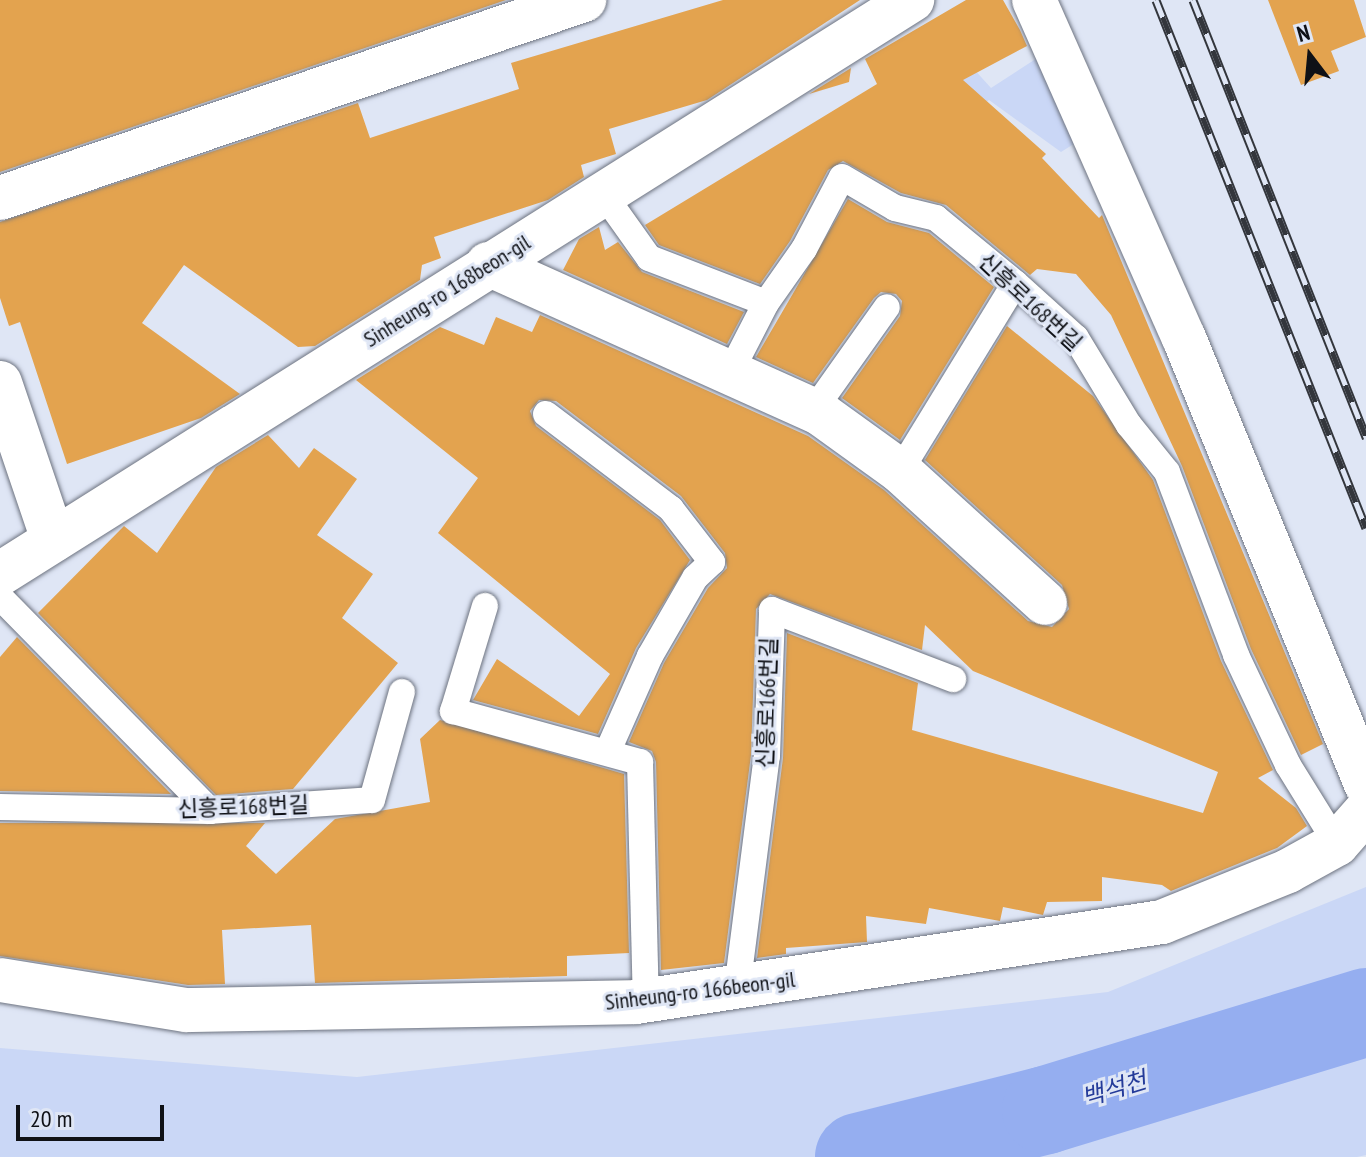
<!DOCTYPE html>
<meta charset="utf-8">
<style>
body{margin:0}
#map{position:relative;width:1366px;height:1157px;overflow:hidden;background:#dfe6f5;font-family:"PT Sans Narrow","Noto Sans KR",sans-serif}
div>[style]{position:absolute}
.green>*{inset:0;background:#cad7f6}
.river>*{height:88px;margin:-44px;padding:0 44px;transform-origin:44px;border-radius:44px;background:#95aef0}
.building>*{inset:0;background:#e3a34f}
.roads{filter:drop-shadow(0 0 2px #6d7380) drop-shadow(0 0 2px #6d7380)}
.lane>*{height:26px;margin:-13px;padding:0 13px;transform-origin:13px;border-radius:13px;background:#fff}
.street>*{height:44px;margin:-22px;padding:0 22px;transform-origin:22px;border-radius:22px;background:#fff}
.rail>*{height:9px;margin-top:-4.5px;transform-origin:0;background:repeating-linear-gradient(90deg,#dfe6f5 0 18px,#33363c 0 36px);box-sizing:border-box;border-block:2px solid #33363c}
span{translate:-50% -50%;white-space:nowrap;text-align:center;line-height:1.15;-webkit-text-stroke:6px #dfe6f5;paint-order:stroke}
.street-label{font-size:22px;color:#0f1116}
.water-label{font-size:24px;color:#243b99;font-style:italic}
.north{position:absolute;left:1270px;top:16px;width:80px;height:80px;-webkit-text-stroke:6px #dfe6f5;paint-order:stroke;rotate:344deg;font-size:22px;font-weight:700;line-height:32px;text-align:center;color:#0f1116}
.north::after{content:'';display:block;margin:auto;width:28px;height:36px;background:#0f1116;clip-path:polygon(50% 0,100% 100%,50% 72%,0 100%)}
.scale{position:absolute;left:16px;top:1105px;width:148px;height:36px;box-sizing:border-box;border:4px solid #0f1116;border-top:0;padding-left:10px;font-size:24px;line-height:28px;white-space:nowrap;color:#0f1116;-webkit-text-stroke:6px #dfe6f5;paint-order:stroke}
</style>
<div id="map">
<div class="green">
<div style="clip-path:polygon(1048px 51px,1088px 135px,1061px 152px,989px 100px,954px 127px,963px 57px,991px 88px)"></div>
<div style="clip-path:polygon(1366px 887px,1366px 1155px,1357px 1157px,0 1157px,0 1048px,357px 1077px,1108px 992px)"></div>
</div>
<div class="river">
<div style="left:859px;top:1157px;width:193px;rotate:-14.1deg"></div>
<div style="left:1046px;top:1110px;width:335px;rotate:-17deg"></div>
</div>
<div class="building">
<div style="clip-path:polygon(0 0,506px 0,0 172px)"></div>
<div style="clip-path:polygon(723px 0,860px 0,707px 100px,609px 129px,616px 154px,581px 165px,584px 177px,548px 200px,434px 237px,441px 258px,422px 265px,420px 280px,315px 346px,298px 347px,184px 265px,142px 323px,240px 394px,201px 418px,67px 464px,20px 322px,9px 326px,0 298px,0 222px,358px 103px,370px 138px,519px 89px,511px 63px)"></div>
<div style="clip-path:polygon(966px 0,1003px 0,1020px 30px,1027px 46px,963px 80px,1046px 154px,1042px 158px,1099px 218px,1102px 215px,1323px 744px,1301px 755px,1251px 649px,1182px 466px,1111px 315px,1076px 274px,1037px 269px,1030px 275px,946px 205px,901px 193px,843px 161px,828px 170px,790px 241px,760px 284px,659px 245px,645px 225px,877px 84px,865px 59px)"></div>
<div style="clip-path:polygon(1268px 0,1354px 0,1366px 37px,1331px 51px,1339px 71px,1301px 85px)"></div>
<div style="clip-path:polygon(851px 68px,849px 82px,809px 94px)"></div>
<div style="clip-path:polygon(848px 199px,887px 222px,929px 233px,994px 287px,900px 440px,842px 398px,900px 316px,902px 301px,896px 294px,881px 292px,874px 298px,813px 383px,756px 357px)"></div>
<div style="clip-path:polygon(599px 227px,605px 250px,618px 242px,642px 272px,744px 312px,727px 344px,563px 270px,579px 239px)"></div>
<div style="clip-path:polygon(540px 315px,808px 436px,884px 490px,1028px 621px,1052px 627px,1069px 609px,1062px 585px,925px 460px,1007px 326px,1093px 396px,1153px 480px,1221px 661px,1273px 770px,1258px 778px,1296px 808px,1307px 826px,1277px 848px,1171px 891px,1162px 885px,1102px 877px,1102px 901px,1047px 902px,1043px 915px,1003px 907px,1000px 921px,929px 908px,926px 924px,866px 916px,867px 942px,786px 948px,786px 954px,757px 958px,783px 758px,787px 633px,918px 683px,912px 730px,1203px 813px,1218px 772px,973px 671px,925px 625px,922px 650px,770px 594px,756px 609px,751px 755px,724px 963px,661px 970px,656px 762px,652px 751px,629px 742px,664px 663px,708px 588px,727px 568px,725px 553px,681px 496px,556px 401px,539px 400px,530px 411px,536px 426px,660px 520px,690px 560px,636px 648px,598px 734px,473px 700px,497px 659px,579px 716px,610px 674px,438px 533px,478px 478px,356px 380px,440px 327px,484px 345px,496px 317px,532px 332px)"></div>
<div style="clip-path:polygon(268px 435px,299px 468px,314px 448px,357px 479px,317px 535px,373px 574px,342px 618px,398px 663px,293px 789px,216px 795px,38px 613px,124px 526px,157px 553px,216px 467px)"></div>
<div style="clip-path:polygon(17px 637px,171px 794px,0 791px,0 657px)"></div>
<div style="clip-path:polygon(440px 720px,624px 774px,629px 953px,567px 956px,567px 976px,315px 983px,311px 925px,222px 930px,225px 984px,188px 985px,0 956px,0 823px,265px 823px,246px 846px,276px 874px,335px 819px,430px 802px,420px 739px)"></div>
</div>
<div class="roads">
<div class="lane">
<div style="left:602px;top:192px;width:81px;rotate:54.5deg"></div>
<div style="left:649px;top:258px;width:125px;rotate:21deg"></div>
<div style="left:766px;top:303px;width:66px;rotate:-54.9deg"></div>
<div style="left:804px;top:249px;width:81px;rotate:-62.2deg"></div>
<div style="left:842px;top:177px;width:61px;rotate:30.3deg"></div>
<div style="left:895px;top:208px;width:42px;rotate:13.7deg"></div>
<div style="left:936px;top:218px;width:102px;rotate:39.4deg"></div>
<div style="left:1015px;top:283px;width:82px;rotate:42deg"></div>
<div style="left:1076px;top:338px;width:102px;rotate:58.7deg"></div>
<div style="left:1129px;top:425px;width:60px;rotate:51deg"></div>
<div style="left:1167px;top:472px;width:196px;rotate:69.3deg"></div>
<div style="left:1236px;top:655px;width:122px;rotate:64.7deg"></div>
<div style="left:1288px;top:765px;width:93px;rotate:58.2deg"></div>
<div style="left:730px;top:373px;width:79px;rotate:-62.8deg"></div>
<div style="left:546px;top:414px;width:157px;rotate:37.2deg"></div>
<div style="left:671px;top:509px;width:67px;rotate:52.3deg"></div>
<div style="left:712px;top:562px;width:23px;rotate:137deg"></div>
<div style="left:695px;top:578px;width:90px;rotate:120deg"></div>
<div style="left:650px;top:656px;width:104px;rotate:113.9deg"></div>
<div style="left:821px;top:414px;width:17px;rotate:-83deg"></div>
<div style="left:823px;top:397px;width:110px;rotate:-54.6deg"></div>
<div style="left:900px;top:471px;width:220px;rotate:-58.5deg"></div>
<div style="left:0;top:597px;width:300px;rotate:45.5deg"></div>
<div style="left:485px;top:606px;width:110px;rotate:106.9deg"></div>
<div style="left:453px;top:711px;width:194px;rotate:15.3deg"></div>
<div style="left:640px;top:762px;width:239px;rotate:88.6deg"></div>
<div style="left:0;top:807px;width:210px;rotate:1.1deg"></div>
<div style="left:210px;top:811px;width:162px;rotate:-3.9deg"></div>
<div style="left:372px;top:800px;width:112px;rotate:-74.5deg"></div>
<div style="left:737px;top:989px;width:235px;rotate:-82.7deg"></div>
<div style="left:767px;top:756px;width:146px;rotate:-88deg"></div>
<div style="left:772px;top:610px;width:194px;rotate:20.9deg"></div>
</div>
<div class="street">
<div style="left:1034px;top:0;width:370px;rotate:66.1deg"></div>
<div style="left:1184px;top:338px;width:482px;rotate:67.8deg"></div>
<div style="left:0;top:198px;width:617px;rotate:-18.73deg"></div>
<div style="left:488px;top:264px;width:365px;rotate:24.2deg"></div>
<div style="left:821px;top:414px;width:97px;rotate:35.8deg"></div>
<div style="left:900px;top:471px;width:196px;rotate:42.3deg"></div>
<div style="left:0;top:383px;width:166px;rotate:71.3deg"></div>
<div style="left:0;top:574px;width:1078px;rotate:-32.19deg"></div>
<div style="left:0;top:980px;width:188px;rotate:9.2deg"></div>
<div style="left:186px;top:1010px;width:450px;rotate:-1deg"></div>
<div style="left:636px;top:1002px;width:532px;rotate:-8.65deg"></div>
<div style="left:1162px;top:922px;width:136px;rotate:-22deg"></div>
<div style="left:1288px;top:871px;width:56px;rotate:-28.9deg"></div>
<div style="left:1337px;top:844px;width:44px;rotate:-48.7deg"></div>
</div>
</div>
<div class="rail">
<div style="left:1156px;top:0;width:568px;rotate:68.31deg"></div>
<div style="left:1193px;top:0;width:471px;rotate:68.4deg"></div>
</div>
<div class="street-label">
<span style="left:447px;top:291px;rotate:-32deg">Sinheung-ro 168beon-gil</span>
<span style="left:1030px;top:302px;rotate:43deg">신흥로168번길</span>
<span style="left:767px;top:703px;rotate:-88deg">신흥로166번길</span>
<span style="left:243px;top:807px;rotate:-2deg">신흥로168번길</span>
<span style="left:700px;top:991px;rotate:-7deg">Sinheung-ro 166beon-gil</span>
</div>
<div class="water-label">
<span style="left:1114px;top:1089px;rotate:-17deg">백석천</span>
</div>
<div class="north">N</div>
<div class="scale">20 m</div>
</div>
